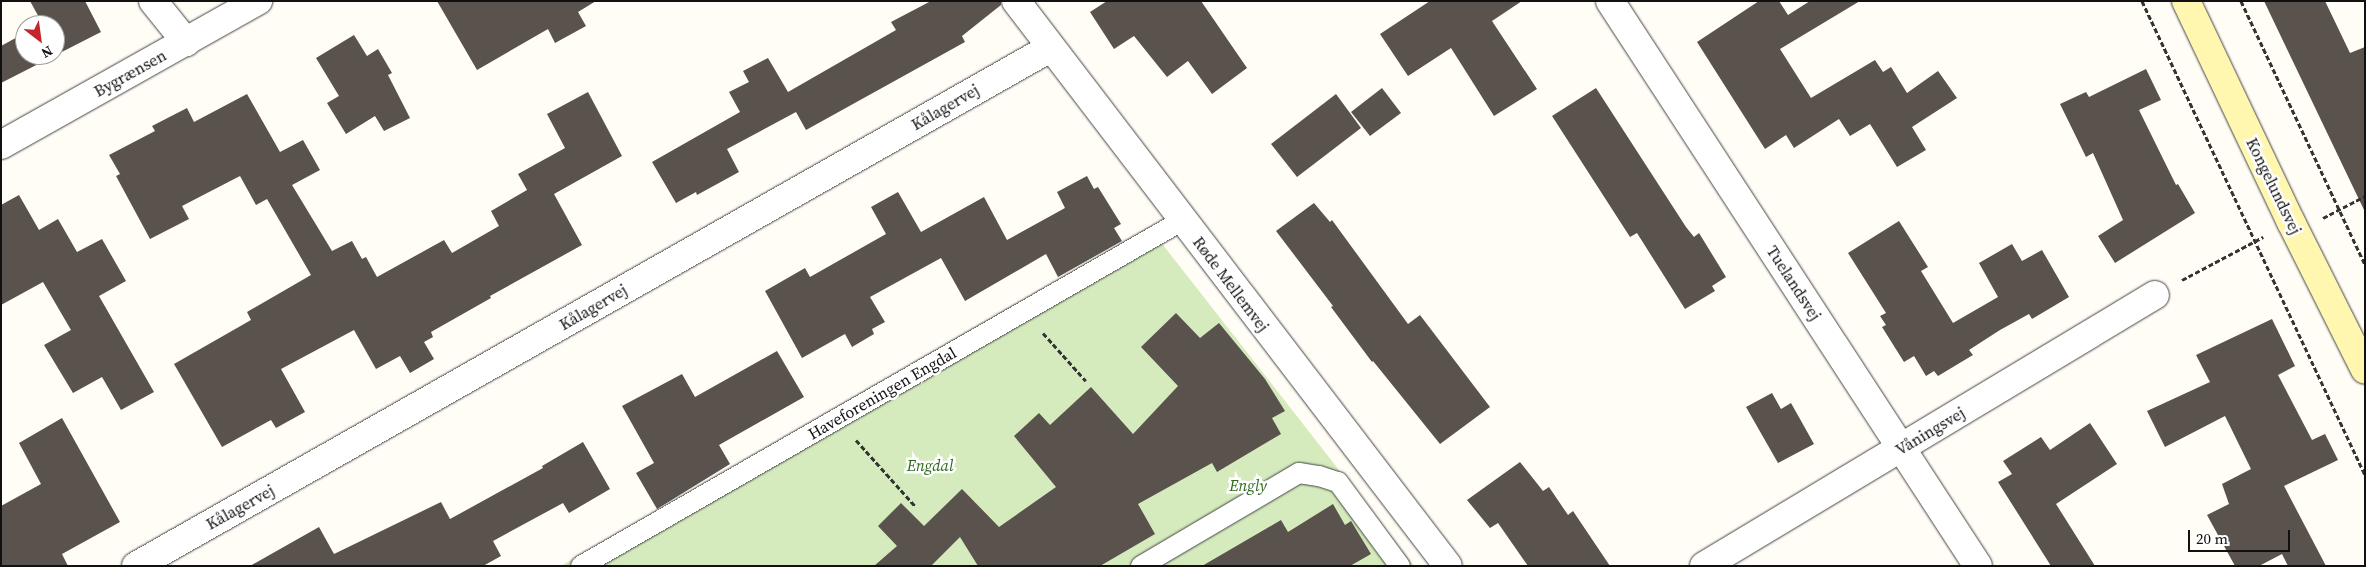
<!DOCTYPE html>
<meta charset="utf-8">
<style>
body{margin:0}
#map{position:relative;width:2366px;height:567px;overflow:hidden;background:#fffdf5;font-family:"Source Serif 4",serif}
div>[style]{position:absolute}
.green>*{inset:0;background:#d5ebbd}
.building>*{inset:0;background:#5a524d}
.path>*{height:3px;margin-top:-1.5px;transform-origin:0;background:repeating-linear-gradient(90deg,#333 0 5px,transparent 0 7.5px)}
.roads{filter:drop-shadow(0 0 1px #444) drop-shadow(0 0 1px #444)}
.lane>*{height:20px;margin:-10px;padding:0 10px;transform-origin:10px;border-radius:10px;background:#fff}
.street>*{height:28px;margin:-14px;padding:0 14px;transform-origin:14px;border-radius:14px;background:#fff}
.secondary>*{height:28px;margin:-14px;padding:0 14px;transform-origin:14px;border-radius:14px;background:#fff6b0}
span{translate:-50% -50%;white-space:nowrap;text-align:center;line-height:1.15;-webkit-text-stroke:5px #fff;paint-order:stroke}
.street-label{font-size:16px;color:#111}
.park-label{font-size:16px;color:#2f6b1f;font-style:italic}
.frame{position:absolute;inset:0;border:2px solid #111;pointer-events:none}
.north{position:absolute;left:15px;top:15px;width:50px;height:50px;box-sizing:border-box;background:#fff;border:1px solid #a0a0a0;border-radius:50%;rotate:150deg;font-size:14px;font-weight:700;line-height:20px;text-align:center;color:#111}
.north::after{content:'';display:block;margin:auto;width:18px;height:22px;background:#c4262e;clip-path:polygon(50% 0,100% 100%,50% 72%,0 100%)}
.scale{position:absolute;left:2188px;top:530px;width:102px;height:22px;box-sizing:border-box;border:2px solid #111;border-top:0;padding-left:6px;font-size:15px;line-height:18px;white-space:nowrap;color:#111;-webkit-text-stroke:4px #fff;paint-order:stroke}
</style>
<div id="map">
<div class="green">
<div style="clip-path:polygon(1149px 227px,1414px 566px,561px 566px)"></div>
</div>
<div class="building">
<div style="clip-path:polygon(30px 1px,85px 1px,101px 32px,1px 83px,1px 46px,21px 35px,19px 32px,25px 29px,25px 55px,55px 55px,55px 25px,33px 25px,41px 21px)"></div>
<div style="clip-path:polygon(437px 1px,596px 1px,578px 12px,586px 26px,555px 43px,548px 29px,477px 70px)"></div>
<div style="clip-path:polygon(931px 1px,1001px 1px,1001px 5px,962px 36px,965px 42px,806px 130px,796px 112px,727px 149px,739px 172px,697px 195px,696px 192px,676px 203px,652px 162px,740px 112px,729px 92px,749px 82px,743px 71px,768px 58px,788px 92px,896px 30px,891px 22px)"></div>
<div style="clip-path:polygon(1107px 1px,1201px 1px,1247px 68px,1212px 94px,1188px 61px,1167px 77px,1134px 36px,1114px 49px,1090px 12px)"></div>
<div style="clip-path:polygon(1430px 1px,1522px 1px,1492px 21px,1537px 89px,1494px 116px,1451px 48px,1408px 76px,1380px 34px)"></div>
<div style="clip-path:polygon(1759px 1px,1779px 1px,1788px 15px,1810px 1px,1860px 1px,1780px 49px,1811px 98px,1875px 60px,1883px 72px,1891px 67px,1907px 93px,1938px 71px,1957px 98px,1912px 127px,1926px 150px,1897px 167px,1870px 124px,1850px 136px,1839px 119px,1794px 148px,1786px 135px,1765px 149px,1697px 42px)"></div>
<div style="clip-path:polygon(2264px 1px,2325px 1px,2350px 53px,2365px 47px,2365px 212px)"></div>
<div style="clip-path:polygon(354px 35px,367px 56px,378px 49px,392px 73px,388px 75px,410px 118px,384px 131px,375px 116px,346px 134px,327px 103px,339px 96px,316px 58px)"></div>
<div style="clip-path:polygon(2146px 69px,2161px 100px,2139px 110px,2176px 185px,2178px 184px,2195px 213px,2115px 263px,2098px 236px,2123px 220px,2093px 153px,2086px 157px,2060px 104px,2086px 92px,2089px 97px)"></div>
<div style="clip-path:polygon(1382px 88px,1401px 113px,1370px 136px,1351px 112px)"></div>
<div style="clip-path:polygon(1596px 88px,1686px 227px,1694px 237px,1699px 233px,1726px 277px,1712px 286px,1715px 291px,1685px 309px,1637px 233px,1630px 237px,1552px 116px)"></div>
<div style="clip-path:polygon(588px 92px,622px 156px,554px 194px,582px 245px,490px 296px,491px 298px,431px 332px,433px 337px,424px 342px,434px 359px,410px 373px,400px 356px,376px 369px,354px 330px,281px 369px,305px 412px,276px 428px,271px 420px,222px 447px,174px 364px,251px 320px,247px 312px,311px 275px,267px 199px,256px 205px,240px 176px,182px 206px,189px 219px,150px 239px,116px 176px,120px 174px,109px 155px,155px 131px,152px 126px,187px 108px,194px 122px,247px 94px,280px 152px,303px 140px,320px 170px,292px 185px,332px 251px,352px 241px,362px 259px,366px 257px,377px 277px,444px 240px,452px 253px,499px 226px,491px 211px,527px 190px,518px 174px,565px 148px,547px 114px)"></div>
<div style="clip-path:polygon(1336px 94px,1361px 128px,1297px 177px,1271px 144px)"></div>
<div style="clip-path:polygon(1087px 176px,1094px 189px,1098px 187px,1121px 224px,1114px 228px,1122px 241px,1058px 277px,1046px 254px,965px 301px,941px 258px,870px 297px,885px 322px,872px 329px,874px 334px,852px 347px,845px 334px,802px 358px,765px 291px,805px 268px,810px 277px,886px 234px,871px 207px,898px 192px,921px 232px,984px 197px,1007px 240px,1065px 208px,1057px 192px)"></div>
<div style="clip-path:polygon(19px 195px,39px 230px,58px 219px,77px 252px,102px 239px,126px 281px,99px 296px,154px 392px,121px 410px,102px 377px,73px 393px,44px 345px,71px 330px,43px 282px,1px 305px,1px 205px)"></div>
<div style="clip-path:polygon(1314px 203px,1330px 222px,1332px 220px,1408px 324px,1420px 315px,1490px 407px,1440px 444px,1373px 361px,1372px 362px,1331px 307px,1333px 306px,1276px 231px)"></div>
<div style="clip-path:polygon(1899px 221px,1928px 267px,1921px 271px,1953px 323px,1998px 297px,1979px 263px,2012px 244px,2022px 261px,2042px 250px,2069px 297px,2032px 319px,2029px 314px,2000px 330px,1969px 350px,1973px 355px,1938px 376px,1934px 371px,1926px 376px,1914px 356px,1904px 362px,1882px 327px,1886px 325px,1880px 316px,1886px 313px,1848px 253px)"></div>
<div style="clip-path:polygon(1176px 313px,1200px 338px,1219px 323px,1265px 379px,1285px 411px,1272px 418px,1281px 434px,1217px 472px,1212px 463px,1138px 504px,1155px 534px,1100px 566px,978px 566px,960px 537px,931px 566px,874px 566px,897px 546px,878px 526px,901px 503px,924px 526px,962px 489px,999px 527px,1056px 487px,1014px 436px,1039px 413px,1050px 425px,1091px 387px,1133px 434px,1178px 386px,1141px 347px)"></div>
<div style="clip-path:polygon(2272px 319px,2295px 366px,2278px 375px,2312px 440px,2325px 434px,2338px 460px,2284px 486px,2326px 566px,2288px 566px,2282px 554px,2259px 566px,2235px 566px,2207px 515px,2229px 504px,2222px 484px,2251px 469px,2225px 416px,2165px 447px,2147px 411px,2210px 382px,2196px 355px)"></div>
<div style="clip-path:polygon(777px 351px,804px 397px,719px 445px,730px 464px,657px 509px,636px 473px,654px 463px,622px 406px,682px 374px,695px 397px)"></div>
<div style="clip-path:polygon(1772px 393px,1781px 409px,1791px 403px,1814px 444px,1778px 463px,1746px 407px)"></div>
<div style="clip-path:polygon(62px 418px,120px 522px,62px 554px,68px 566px,1px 566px,1px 506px,41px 484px,19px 443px)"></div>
<div style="clip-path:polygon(2090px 423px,2117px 464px,2056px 504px,2095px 566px,2051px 566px,1998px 482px,2012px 474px,2003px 461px,2041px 437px,2050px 450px)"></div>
<div style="clip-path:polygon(583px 442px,610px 489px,569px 513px,563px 503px,493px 541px,501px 556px,483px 566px,250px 566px,319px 527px,334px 554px,441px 502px,450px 519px,543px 468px,542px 466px)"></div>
<div style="clip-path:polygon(1520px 462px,1543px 491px,1549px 487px,1568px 515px,1573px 511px,1610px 566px,1528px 566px,1498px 523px,1490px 528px,1467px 500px)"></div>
<div style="clip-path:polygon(1333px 504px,1345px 525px,1351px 521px,1371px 554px,1350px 566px,1202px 566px,1281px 520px,1288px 532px)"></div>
</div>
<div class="path">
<div style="left:2142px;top:1px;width:524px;rotate:64.8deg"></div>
<div style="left:2241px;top:1px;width:291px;rotate:64.8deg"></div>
<div style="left:2323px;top:218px;width:47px;rotate:-27.6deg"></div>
<div style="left:2182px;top:280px;width:92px;rotate:-28deg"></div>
<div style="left:1043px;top:333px;width:64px;rotate:48.1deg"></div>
<div style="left:856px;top:440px;width:89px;rotate:48.2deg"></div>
</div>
<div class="roads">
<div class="lane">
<div style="left:581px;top:566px;width:694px;rotate:-29.89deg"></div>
<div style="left:1141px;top:566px;width:183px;rotate:-30.5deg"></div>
<div style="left:1299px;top:473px;width:20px;rotate:9deg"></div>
<div style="left:1319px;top:476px;width:20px;rotate:18deg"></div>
<div style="left:1338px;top:482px;width:104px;rotate:53.6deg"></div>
</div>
<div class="street">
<div style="left:153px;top:1px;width:53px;rotate:51.2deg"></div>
<div style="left:1016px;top:1px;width:711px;rotate:52.6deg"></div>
<div style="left:1610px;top:1px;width:674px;rotate:56.92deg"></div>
<div style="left:1px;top:145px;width:295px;rotate:-29.3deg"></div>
<div style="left:136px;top:566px;width:1051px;rotate:-29.54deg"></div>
<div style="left:1704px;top:566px;width:526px;rotate:-31deg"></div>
</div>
<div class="secondary">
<div style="left:2186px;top:1px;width:245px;rotate:64.6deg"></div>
<div style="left:2291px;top:222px;width:165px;rotate:63.4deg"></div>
</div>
</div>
<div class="street-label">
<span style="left:130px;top:73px;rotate:-29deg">Bygrænsen</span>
<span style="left:945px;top:107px;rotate:-30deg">Kålagervej</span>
<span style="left:2274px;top:186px;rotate:64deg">Kongelundsvej</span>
<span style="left:1794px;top:283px;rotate:57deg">Tuelandsvej</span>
<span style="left:1231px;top:284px;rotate:53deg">Røde Mellemvej</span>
<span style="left:593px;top:307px;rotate:-30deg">Kålagervej</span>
<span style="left:882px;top:393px;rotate:-30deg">Haveforeningen Engdal</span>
<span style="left:1930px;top:431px;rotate:-31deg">Våningsvej</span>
<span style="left:240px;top:507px;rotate:-29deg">Kålagervej</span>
</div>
<div class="park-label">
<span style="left:930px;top:465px">Engdal</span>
<span style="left:1248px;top:485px">Engly</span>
</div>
<div class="frame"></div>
<div class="north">N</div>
<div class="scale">20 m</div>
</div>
